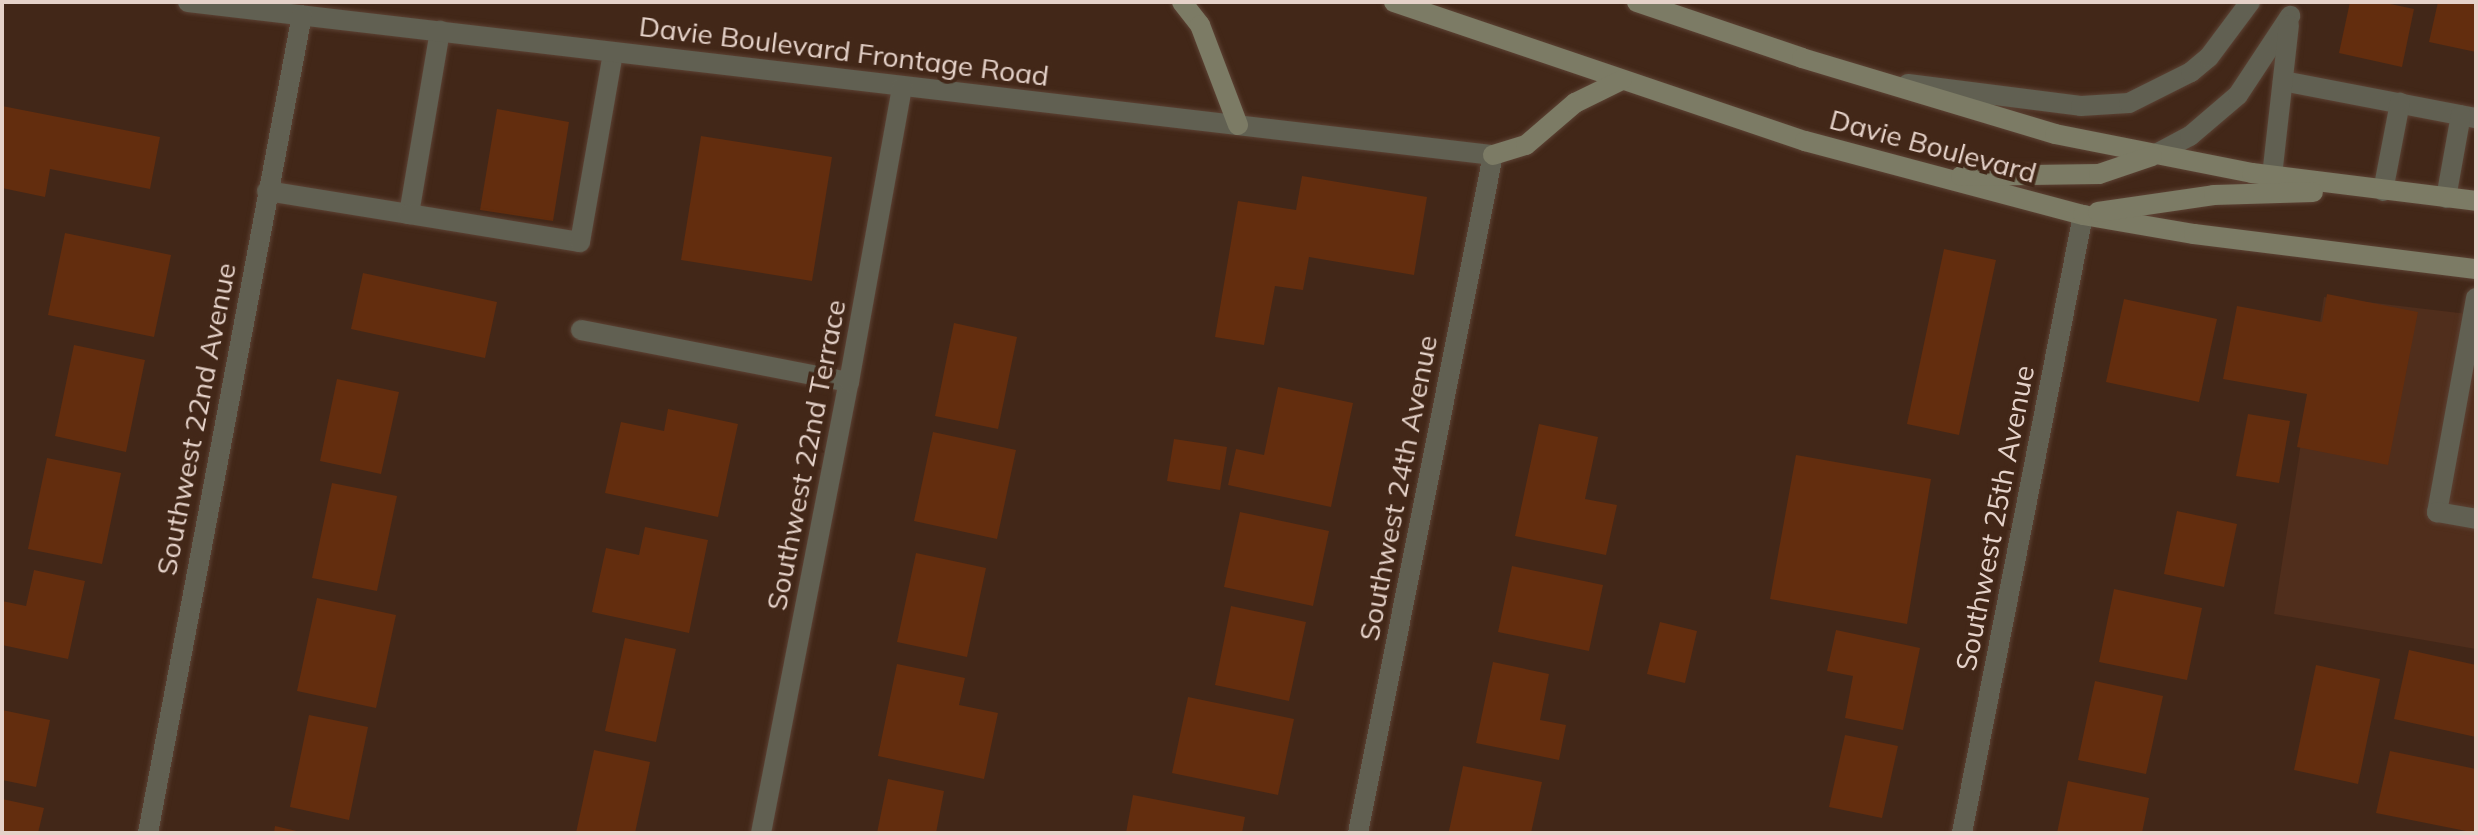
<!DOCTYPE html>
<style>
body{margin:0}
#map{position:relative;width:2478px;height:835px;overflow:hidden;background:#422718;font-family:Mulish,sans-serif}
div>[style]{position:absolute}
.built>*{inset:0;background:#502e1c}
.building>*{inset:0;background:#632d0e}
.roads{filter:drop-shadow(0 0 2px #5c4234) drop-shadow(0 0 2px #5c4234)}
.service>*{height:20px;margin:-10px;padding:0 10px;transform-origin:10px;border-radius:10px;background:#616052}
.minor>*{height:20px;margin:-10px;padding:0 10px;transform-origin:10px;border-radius:10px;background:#616052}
.secondary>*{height:20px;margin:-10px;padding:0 10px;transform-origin:10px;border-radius:10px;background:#7c7b65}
span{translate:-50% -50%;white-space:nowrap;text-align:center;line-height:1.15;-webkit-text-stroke:8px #422718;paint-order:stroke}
.street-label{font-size:28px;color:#e5d2c9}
.frame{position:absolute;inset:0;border:4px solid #e5d2c9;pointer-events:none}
</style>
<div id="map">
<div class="built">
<div style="clip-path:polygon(2324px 297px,2476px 315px,2476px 649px,2274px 614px)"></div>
</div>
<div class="building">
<div style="clip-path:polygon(2350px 2px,2381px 2px,2414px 9px,2402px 67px,2339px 53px)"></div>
<div style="clip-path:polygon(2438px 2px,2476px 2px,2476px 52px,2429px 42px)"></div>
<div style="clip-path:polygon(2px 106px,160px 137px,150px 189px,50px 169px,45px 197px,2px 188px)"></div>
<div style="clip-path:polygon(497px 109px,569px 122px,553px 221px,480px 210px)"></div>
<div style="clip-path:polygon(701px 136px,832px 157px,812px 281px,681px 260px)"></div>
<div style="clip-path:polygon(1302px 176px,1427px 197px,1414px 275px,1309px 257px,1303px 290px,1275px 286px,1264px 345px,1215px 337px,1238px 201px,1296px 210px)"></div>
<div style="clip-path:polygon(65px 233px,171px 255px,154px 337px,48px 315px)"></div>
<div style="clip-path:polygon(1944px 249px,1996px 260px,1959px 435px,1907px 424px)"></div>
<div style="clip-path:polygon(363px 273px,497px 302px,485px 358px,351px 329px)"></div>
<div style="clip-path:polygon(2327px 294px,2418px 312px,2388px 465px,2297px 447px,2307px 394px,2223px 379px,2237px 306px,2322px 322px)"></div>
<div style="clip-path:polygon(2124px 299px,2217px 319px,2199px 402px,2106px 382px)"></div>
<div style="clip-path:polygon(954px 323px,1017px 337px,998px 429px,935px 416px)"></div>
<div style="clip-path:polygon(74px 345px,145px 360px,126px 452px,55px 436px)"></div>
<div style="clip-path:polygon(337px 379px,399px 392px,381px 474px,320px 461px)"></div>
<div style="clip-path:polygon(1278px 387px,1353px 403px,1331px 507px,1228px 485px,1236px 449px,1264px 455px)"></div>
<div style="clip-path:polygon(668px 409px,738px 424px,718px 517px,605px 493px,621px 422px,664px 431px)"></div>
<div style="clip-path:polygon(2248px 414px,2290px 421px,2279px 483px,2236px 476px)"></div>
<div style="clip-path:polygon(1539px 424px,1598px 437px,1585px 499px,1617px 505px,1606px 555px,1515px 536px)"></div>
<div style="clip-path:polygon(933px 432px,1016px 450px,997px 539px,914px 521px)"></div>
<div style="clip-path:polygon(1174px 439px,1227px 447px,1220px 490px,1167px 481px)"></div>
<div style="clip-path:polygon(1796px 455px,1931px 479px,1907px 624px,1770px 599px)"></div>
<div style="clip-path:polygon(47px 458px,121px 473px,102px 564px,28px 549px)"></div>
<div style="clip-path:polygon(332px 483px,397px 496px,377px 591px,312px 578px)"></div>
<div style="clip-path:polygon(2177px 511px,2237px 524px,2224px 587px,2164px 574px)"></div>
<div style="clip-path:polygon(1240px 512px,1329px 531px,1313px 606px,1224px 587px)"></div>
<div style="clip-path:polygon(645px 527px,708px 540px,689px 633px,592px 612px,606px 548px,639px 555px)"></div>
<div style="clip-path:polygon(916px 553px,986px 568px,967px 657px,897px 642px)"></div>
<div style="clip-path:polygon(1512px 566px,1603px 585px,1589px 651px,1498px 632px)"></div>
<div style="clip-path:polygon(34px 570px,85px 581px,68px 659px,2px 645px,2px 601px,26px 606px)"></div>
<div style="clip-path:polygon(2114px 589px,2202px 608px,2187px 680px,2099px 662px)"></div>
<div style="clip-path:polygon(317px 598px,396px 615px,376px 708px,297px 691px)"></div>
<div style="clip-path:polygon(1231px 606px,1306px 622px,1289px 701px,1215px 685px)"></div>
<div style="clip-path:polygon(1660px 622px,1697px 631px,1685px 683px,1647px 674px)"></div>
<div style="clip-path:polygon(1836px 630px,1920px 648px,1903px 730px,1845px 718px,1853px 676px,1827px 671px)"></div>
<div style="clip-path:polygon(625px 638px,676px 649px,656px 742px,605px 731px)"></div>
<div style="clip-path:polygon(2409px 650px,2476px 665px,2476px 737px,2394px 719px)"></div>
<div style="clip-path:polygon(1493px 662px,1549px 674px,1540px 720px,1566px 725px,1559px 760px,1476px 743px)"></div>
<div style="clip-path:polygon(897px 664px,965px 678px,959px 705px,998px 713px,984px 779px,878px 756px)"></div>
<div style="clip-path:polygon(2316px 665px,2380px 679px,2358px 784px,2294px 770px)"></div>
<div style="clip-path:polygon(2095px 681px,2163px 696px,2146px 774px,2078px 760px)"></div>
<div style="clip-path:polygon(1188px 697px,1294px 719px,1278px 795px,1172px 773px)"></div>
<div style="clip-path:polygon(2px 710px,50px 720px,36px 787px,2px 780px)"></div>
<div style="clip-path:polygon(309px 715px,368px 727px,349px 820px,290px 807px)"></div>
<div style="clip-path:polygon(1845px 735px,1898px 746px,1882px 818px,1829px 807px)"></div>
<div style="clip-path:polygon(594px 750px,650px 762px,635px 833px,576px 833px)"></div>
<div style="clip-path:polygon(2390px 751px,2476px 769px,2476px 833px,2376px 813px)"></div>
<div style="clip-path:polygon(1463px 766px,1542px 782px,1531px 833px,1449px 831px)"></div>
<div style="clip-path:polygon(888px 779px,944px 791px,936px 833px,877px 833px)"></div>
<div style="clip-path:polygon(2068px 781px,2149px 798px,2142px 833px,2057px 833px)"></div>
<div style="clip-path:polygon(1133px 795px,1245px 817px,1242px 833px,1126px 833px)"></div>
<div style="clip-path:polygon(2px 799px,44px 808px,38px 833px,2px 833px)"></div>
<div style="clip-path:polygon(275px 826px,301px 832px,301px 833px,274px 833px)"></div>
</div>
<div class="roads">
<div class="service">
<div style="left:2283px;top:81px;width:197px;rotate:10.9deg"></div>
<div style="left:267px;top:191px;width:144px;rotate:9.2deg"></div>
<div style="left:409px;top:214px;width:186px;rotate:-80.4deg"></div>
<div style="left:2383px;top:191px;width:90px;rotate:-79.1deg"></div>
<div style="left:2446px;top:198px;width:84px;rotate:-79.8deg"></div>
<div style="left:409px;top:214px;width:173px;rotate:9.3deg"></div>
<div style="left:580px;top:242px;width:192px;rotate:-80.1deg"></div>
<div style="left:2476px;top:298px;width:218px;rotate:100.3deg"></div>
<div style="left:2437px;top:512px;width:40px;rotate:10deg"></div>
<div style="left:581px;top:330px;width:273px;rotate:11deg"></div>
</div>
<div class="minor">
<div style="left:188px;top:2px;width:1314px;rotate:6.69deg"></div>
<div style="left:1493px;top:155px;width:691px;rotate:101.26deg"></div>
<div style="left:1908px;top:84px;width:174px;rotate:7.2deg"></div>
<div style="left:2081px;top:106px;width:48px;rotate:-3.6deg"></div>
<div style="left:2129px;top:103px;width:69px;rotate:-26.6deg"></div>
<div style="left:2191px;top:72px;width:23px;rotate:-40deg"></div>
<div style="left:2209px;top:57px;width:69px;rotate:-53.3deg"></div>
<div style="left:2152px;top:156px;width:43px;rotate:-27.8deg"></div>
<div style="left:2190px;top:136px;width:63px;rotate:-40.5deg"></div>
<div style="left:2238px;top:95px;width:95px;rotate:-56.6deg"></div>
<div style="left:2272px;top:176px;width:152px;rotate:-83.6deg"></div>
<div style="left:148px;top:833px;width:832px;rotate:-79.34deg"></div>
<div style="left:761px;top:833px;width:460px;rotate:-79deg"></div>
<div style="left:849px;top:382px;width:300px;rotate:-79.8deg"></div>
<div style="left:1962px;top:833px;width:630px;rotate:-78.92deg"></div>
</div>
<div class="secondary">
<div style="left:1182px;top:2px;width:29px;rotate:52deg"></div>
<div style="left:1200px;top:25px;width:107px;rotate:69.2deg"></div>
<div style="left:1394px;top:2px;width:434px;rotate:18.7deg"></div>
<div style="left:1805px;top:141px;width:288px;rotate:14.9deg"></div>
<div style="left:2083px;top:215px;width:113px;rotate:9.7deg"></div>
<div style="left:2194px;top:234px;width:284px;rotate:7.1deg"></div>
<div style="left:1637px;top:2px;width:174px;rotate:18.7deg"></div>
<div style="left:1802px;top:58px;width:264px;rotate:16.7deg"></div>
<div style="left:2055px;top:134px;width:201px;rotate:11.2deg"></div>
<div style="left:2252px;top:173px;width:226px;rotate:7.1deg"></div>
<div style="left:1493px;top:155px;width:34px;rotate:-17deg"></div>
<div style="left:1526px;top:145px;width:65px;rotate:-40.6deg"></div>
<div style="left:1575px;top:103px;width:52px;rotate:-26.1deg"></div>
<div style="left:1961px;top:176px;width:138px;rotate:-0.8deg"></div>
<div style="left:2099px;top:174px;width:56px;rotate:-18.8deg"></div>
<div style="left:2098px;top:212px;width:117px;rotate:-8.3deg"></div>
<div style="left:2214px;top:195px;width:99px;rotate:-1.7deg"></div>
</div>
</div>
<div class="street-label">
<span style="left:844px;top:51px;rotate:7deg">Davie Boulevard Frontage Road</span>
<span style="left:1933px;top:146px;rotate:15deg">Davie Boulevard</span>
<span style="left:196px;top:419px;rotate:-79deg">Southwest 22nd Avenue</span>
<span style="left:806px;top:455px;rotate:-79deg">Southwest 22nd Terrace</span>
<span style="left:1398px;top:488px;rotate:-79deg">Southwest 24th Avenue</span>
<span style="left:1995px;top:518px;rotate:-79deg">Southwest 25th Avenue</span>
</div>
<div class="frame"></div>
</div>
